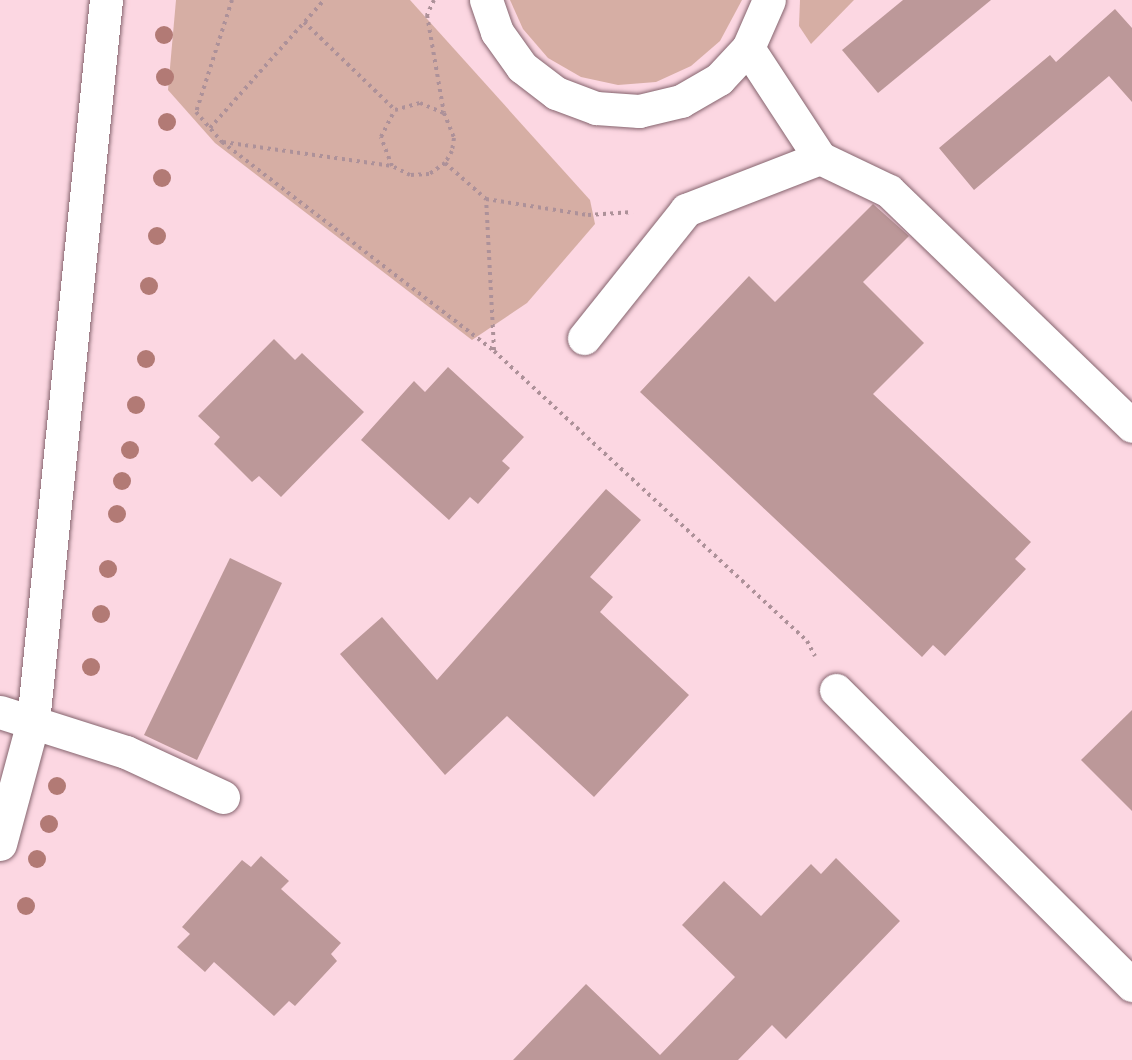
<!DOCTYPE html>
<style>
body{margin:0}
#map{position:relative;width:1132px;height:1060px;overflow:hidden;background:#fcd7e2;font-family:"Alegreya Sans",sans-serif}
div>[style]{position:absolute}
.green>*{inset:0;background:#d6aea4}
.building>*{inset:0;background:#bc9899}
.path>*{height:4px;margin-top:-2px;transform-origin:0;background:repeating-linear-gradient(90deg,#ad9199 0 3px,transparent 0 7.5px)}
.roads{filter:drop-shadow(0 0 2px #85646e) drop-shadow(0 0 2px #85646e)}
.minor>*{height:33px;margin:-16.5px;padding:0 16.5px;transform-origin:16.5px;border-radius:16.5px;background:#fff}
.trees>*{width:18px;height:18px;margin:-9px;border-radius:50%;background:#b27a75}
span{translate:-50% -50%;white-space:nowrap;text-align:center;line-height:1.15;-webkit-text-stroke:6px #fff;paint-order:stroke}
</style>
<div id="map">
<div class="green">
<div style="clip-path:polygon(176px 0,410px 0,590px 200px,595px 224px,527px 303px,472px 340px,215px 143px,168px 90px)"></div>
<div style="clip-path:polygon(510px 0,742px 0,720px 41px,691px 66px,656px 82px,618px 85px,581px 77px,548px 58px,523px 29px)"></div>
<div style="clip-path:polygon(800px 0,854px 0,811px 44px,799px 26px)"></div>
</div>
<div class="building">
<div style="clip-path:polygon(903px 0,991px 0,878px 93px,842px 50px)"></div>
<div style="clip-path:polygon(1115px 9px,1132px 28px,1132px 102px,1109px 76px,974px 190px,939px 148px,1050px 55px,1056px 62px)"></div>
<div style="clip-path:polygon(873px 204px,909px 236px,863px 282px,924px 343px,873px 394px,1031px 542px,1015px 559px,1026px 569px,945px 656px,933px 645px,922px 657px,640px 392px,749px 276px,775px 302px)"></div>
<div style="clip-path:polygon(274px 339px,295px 360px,302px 353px,364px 412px,281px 497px,259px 476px,252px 482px,214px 444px,220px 437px,198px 416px)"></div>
<div style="clip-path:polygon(448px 367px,524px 437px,502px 461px,510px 468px,478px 504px,470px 497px,449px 520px,361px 440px,414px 381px,425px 392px)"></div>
<div style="clip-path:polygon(606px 489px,641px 520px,590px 577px,613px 597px,600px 612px,689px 695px,594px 797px,507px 716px,445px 775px,340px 654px,382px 617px,437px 680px)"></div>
<div style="clip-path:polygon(230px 558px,282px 583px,197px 760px,144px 735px)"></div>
<div style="clip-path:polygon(1132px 710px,1132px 811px,1081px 760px)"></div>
<div style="clip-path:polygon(261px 856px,289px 881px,281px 889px,341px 943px,331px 954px,337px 961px,295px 1006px,289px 1001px,274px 1016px,214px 962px,205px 972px,177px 947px,190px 934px,182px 927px,242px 860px,251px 867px)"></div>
<div style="clip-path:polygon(836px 858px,900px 921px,786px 1039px,772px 1025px,738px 1060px,513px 1060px,586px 984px,660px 1055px,735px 977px,682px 925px,724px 881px,761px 916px,811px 864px,821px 874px)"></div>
</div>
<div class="path">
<div style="left:232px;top:0;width:118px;rotate:107.8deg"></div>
<div style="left:196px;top:112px;width:40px;rotate:49deg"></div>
<div style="left:222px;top:142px;width:343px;rotate:37.5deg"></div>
<div style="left:494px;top:351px;width:427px;rotate:42.8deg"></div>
<div style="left:807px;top:641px;width:17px;rotate:62deg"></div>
<div style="left:434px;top:0;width:17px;rotate:115deg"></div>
<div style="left:427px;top:15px;width:99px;rotate:80.2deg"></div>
<div style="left:444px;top:113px;width:27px;rotate:68deg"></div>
<div style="left:454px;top:138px;width:13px;rotate:99deg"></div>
<div style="left:452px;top:151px;width:14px;rotate:120deg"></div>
<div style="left:445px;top:163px;width:19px;rotate:145deg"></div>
<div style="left:429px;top:174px;width:19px;rotate:177deg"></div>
<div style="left:410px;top:175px;width:20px;rotate:-153deg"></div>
<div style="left:392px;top:166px;width:31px;rotate:-111deg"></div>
<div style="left:381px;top:137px;width:30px;rotate:-63deg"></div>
<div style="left:395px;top:110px;width:26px;rotate:-16deg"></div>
<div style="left:420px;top:103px;width:26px;rotate:23deg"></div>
<div style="left:304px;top:22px;width:127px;rotate:44deg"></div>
<div style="left:210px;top:128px;width:171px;rotate:-48.3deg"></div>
<div style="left:223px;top:142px;width:171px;rotate:8.1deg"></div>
<div style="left:445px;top:163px;width:55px;rotate:41.3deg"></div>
<div style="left:494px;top:350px;width:151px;rotate:-93deg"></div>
<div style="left:486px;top:199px;width:103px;rotate:8.9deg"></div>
<div style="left:588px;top:215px;width:45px;rotate:-3.8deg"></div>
</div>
<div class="roads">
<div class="minor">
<div style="left:486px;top:0;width:34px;rotate:71deg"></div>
<div style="left:497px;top:32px;width:43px;rotate:54.5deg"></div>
<div style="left:522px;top:67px;width:43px;rotate:37.4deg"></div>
<div style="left:556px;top:93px;width:43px;rotate:20.6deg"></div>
<div style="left:596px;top:108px;width:43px;rotate:4deg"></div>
<div style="left:639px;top:111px;width:43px;rotate:-13.4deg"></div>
<div style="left:681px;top:101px;width:44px;rotate:-30.1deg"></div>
<div style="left:719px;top:79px;width:42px;rotate:-46.9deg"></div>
<div style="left:748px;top:48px;width:52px;rotate:-66.4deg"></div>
<div style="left:748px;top:48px;width:131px;rotate:56.8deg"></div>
<div style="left:820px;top:158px;width:76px;rotate:25.6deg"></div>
<div style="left:889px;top:191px;width:338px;rotate:44deg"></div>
<div style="left:584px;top:338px;width:164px;rotate:-51.4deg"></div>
<div style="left:686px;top:210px;width:144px;rotate:-21.2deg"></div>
<div style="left:836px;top:690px;width:418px;rotate:44.9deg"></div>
<div style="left:0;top:712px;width:132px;rotate:17.6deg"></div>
<div style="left:126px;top:752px;width:107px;rotate:24.9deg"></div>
<div style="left:0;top:844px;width:126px;rotate:-74.9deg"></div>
<div style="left:33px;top:722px;width:726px;rotate:-84.23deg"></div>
</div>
</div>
<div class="trees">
<div style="left:164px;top:35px"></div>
<div style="left:165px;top:77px"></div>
<div style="left:167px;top:122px"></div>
<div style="left:162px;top:178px"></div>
<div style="left:157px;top:236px"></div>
<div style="left:149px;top:286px"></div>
<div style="left:146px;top:359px"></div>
<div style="left:136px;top:405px"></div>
<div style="left:130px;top:450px"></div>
<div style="left:122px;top:481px"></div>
<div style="left:117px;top:514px"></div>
<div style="left:108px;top:569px"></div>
<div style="left:101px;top:614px"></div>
<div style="left:91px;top:667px"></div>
<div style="left:57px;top:786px"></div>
<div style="left:49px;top:824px"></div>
<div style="left:37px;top:859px"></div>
<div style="left:26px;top:906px"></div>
</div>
</div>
